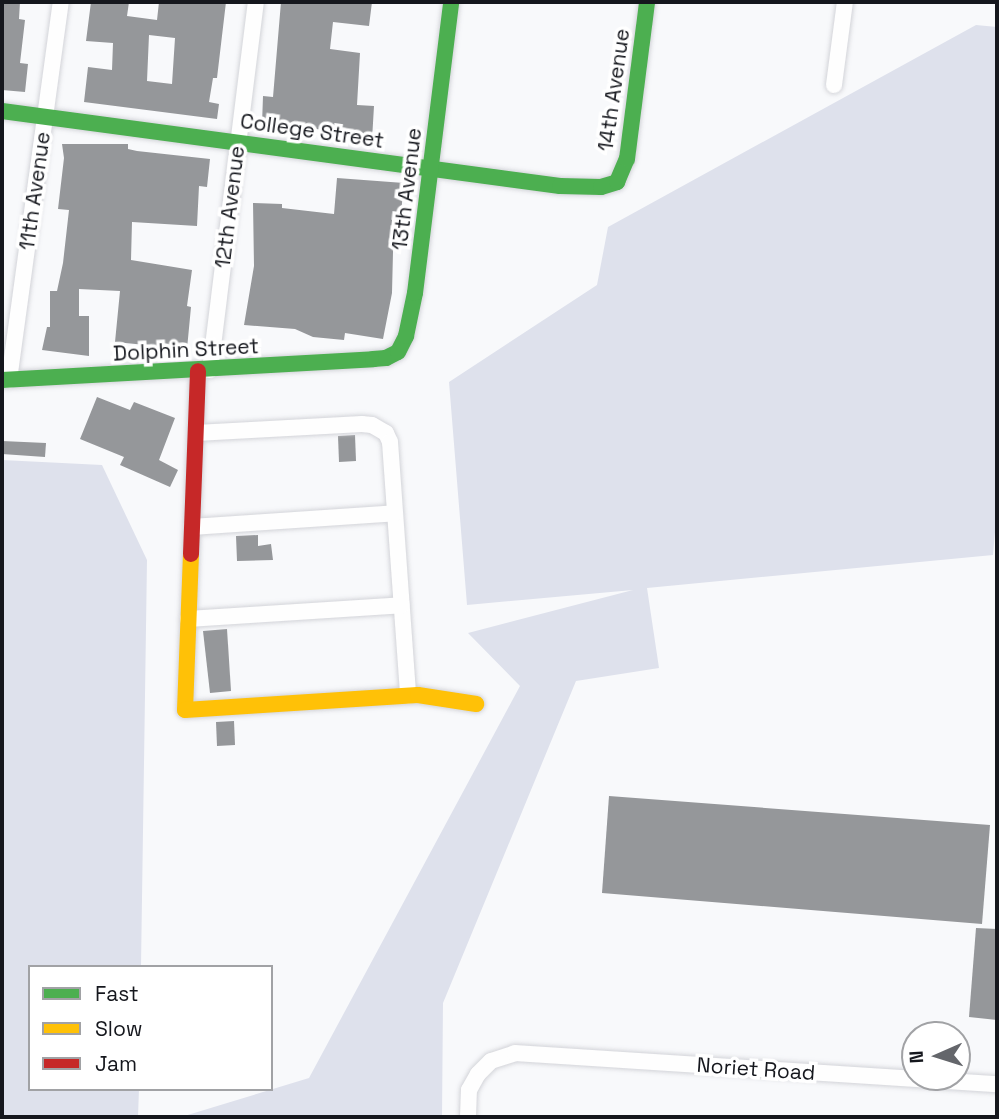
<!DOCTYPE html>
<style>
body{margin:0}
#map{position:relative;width:999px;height:1119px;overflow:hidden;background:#f8f9fb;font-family:"Space Grotesk",sans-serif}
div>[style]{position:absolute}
.green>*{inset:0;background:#dee1ec}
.building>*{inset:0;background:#95979a}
.roads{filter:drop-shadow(0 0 2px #d3d4d9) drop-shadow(0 0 2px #d3d4d9)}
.street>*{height:16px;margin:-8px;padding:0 8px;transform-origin:8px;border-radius:8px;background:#fefefe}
.fast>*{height:16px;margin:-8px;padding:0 8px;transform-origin:8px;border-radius:8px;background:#4caf50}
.slow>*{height:16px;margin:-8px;padding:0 8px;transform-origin:8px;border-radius:8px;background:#ffc107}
.jam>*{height:16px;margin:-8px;padding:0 8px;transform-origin:8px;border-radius:8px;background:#c62828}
span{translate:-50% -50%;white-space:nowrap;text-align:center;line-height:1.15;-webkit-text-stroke:7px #fff;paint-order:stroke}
.street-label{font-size:21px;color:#15171d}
.frame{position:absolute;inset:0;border:4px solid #15171d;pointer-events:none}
.legend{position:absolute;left:28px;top:965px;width:245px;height:126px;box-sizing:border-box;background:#fff;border:2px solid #a1a2a5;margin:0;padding:9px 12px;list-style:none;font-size:21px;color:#15171d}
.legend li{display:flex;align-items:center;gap:14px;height:35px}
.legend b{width:35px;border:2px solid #a1a2a5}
.north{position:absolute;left:901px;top:1021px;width:70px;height:70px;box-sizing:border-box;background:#fff;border:2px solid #a1a2a5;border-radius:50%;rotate:267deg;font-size:19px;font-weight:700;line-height:28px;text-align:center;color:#15171d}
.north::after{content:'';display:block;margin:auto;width:24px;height:32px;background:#64666b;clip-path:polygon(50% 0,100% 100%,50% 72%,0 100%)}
</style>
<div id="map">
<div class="green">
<div style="clip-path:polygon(976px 25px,997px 27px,997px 509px,993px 555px,647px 588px,659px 668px,576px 681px,443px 1003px,442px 1117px,181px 1117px,309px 1078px,520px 686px,468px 633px,633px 590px,467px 605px,449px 382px,597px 285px,608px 227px)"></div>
<div style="clip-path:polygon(2px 460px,102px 465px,147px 560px,141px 967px,30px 967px,30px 1089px,139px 1089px,138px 1117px,2px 1117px)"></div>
</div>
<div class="building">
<div style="clip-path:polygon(2px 2px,20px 2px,19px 19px,25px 20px,20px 63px,28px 64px,25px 92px,2px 90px)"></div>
<div style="clip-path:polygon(evenodd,91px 2px,129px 2px,127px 16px,157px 20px,159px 2px,226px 2px,217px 78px,213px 78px,209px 102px,219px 104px,217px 119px,84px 102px,88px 67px,112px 70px,113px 43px,86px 41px,91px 2px,149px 35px,175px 38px,172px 84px,147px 81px,149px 35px)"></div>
<div style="clip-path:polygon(281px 2px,372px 2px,369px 26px,333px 22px,330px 49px,360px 53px,357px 105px,374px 106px,372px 140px,336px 137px,337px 131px,262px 124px,263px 96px,273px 97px)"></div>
<div style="clip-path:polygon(62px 144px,128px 144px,128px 149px,137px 151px,210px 159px,207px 187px,199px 186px,197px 226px,132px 222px,131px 260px,192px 270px,187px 306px,191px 307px,187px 349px,115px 342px,120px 291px,79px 289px,79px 316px,89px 316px,89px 356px,42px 350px,47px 327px,50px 327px,50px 291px,57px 291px,63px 263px,69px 210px,58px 209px,64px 158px)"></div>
<div style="clip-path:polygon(337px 178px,404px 183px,401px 213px,394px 212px,392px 293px,383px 339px,345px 333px,344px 340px,313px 337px,295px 329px,244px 325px,254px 266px,253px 203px,282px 204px,282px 208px,334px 214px)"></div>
<div style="clip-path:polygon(97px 397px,130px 410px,134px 402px,175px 418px,159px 460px,178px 470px,170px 487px,120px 465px,124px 457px,80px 439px)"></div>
<div style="clip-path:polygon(355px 435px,356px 461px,339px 462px,338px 436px)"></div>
<div style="clip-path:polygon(2px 441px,46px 443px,45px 457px,2px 454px)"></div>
<div style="clip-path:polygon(258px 535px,258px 546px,271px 544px,273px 560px,237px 561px,236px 536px)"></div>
<div style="clip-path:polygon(227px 629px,231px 691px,210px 693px,203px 631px)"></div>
<div style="clip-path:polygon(234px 721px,235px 745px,217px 746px,216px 722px)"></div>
<div style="clip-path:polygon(609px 796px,990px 825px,982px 924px,602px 893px)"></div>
<div style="clip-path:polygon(976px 928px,997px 929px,997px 1020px,969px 1017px)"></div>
</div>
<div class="roads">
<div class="street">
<div style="left:834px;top:85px;width:84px;rotate:-82.5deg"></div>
<div style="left:210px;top:370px;width:371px;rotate:-82.9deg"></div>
<div style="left:9px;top:380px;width:382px;rotate:-82.2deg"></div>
<div style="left:196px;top:433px;width:166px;rotate:-3.1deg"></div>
<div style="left:362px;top:424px;width:10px;rotate:6deg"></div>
<div style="left:372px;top:425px;width:16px;rotate:30deg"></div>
<div style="left:386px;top:433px;width:10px;rotate:66deg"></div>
<div style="left:390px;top:442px;width:254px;rotate:85.9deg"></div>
<div style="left:192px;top:527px;width:203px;rotate:-3.9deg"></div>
<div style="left:188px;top:619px;width:214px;rotate:-3.7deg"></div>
<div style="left:468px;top:1117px;width:27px;rotate:-88deg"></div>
<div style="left:469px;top:1090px;width:18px;rotate:-61deg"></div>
<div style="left:478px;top:1074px;width:18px;rotate:-45deg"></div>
<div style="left:491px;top:1061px;width:25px;rotate:-18deg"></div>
<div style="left:515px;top:1053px;width:483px;rotate:3.7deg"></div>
</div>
<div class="fast">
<div style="left:2px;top:111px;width:563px;rotate:7.66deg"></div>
<div style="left:560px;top:186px;width:41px;rotate:1.4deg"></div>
<div style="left:601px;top:187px;width:17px;rotate:-17deg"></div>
<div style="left:617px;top:182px;width:25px;rotate:-67deg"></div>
<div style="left:627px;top:159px;width:158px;rotate:-82.7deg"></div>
<div style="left:2px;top:380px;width:372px;rotate:-3.2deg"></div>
<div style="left:373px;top:359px;width:13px;rotate:-4deg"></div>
<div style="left:386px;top:358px;width:13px;rotate:-27deg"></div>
<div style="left:398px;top:352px;width:18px;rotate:-63deg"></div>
<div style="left:406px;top:336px;width:44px;rotate:-78.2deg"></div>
<div style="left:415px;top:293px;width:293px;rotate:-82.9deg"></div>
</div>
<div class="slow">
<div style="left:191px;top:554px;width:156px;rotate:92.2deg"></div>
<div style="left:185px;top:710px;width:233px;rotate:-3.7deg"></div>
<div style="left:418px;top:695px;width:59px;rotate:8.8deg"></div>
</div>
<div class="jam">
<div style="left:191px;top:554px;width:183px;rotate:-87.8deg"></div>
</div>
</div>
<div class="street-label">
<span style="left:614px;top:90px;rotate:-82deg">14th Avenue</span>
<span style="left:312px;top:131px;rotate:8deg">College Street</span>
<span style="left:407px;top:189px;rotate:-83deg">13th Avenue</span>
<span style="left:35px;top:191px;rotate:-82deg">11th Avenue</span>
<span style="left:230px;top:207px;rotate:-83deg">12th Avenue</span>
<span style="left:186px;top:350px;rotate:-3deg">Dolphin Street</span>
<span style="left:756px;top:1069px;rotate:4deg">Noriet Road</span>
</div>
<div class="frame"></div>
<ul class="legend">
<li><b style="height:9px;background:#4caf50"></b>Fast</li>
<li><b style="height:9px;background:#ffc107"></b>Slow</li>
<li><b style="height:9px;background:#c62828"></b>Jam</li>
</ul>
<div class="north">N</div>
</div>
